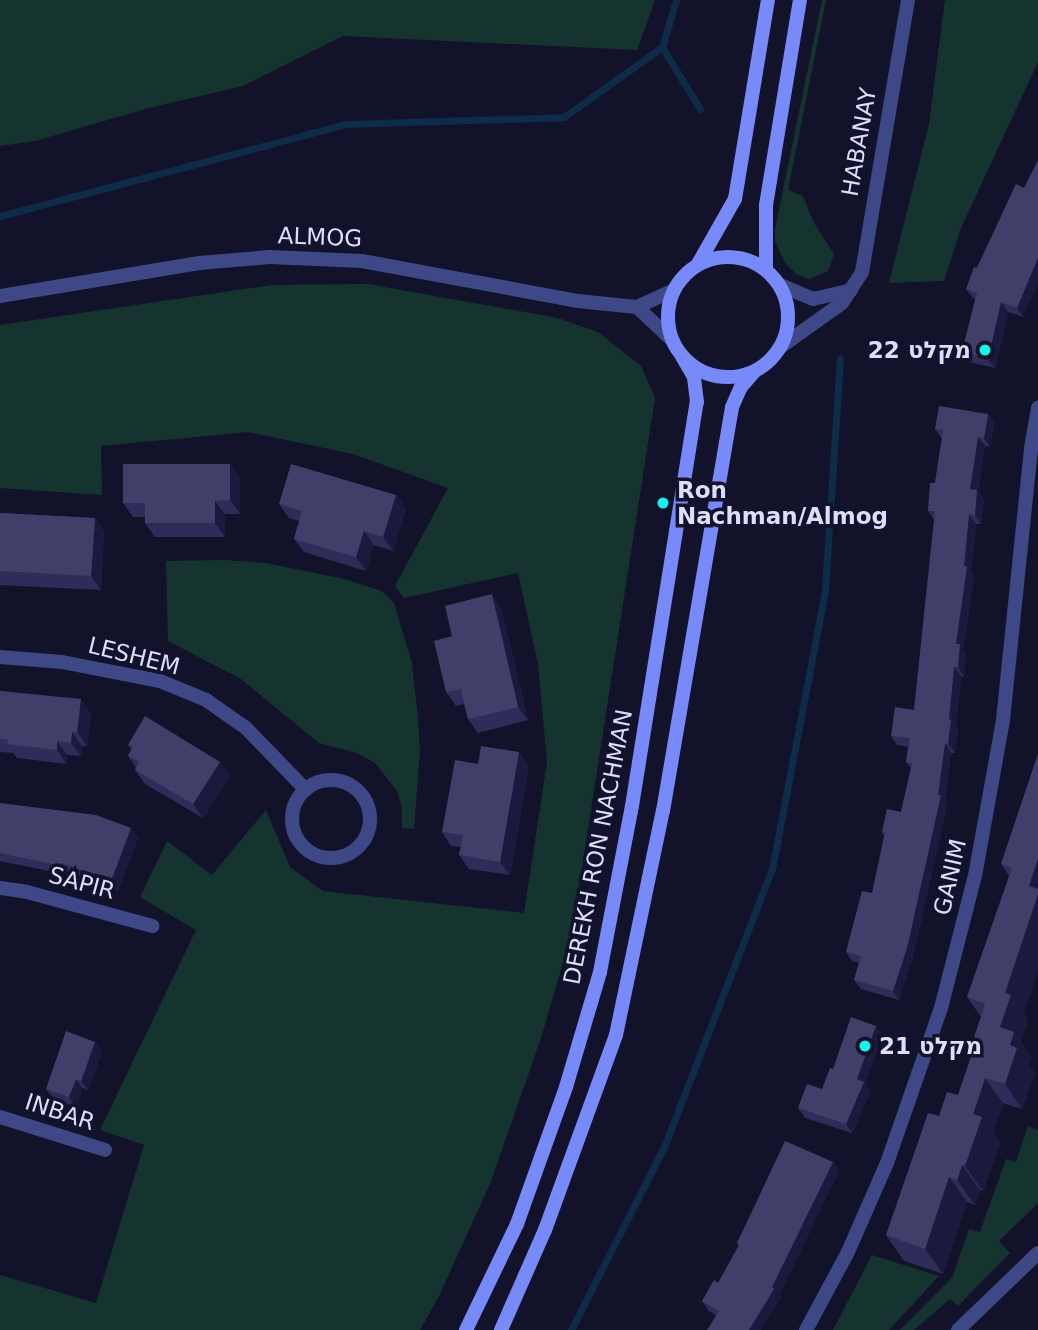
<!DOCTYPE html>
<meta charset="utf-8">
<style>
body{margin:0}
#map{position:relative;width:1038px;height:1330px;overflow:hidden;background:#13122b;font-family:"DejaVu Sans","Noto Sans Hebrew",sans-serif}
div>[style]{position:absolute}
.green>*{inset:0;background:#15342f}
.stream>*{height:7px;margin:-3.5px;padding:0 3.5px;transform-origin:3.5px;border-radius:3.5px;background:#0e2c48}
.minor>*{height:14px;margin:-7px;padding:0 7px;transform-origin:7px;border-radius:7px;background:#3f4887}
.minor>.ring{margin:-7px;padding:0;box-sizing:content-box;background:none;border:14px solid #3f4887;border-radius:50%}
.secondary>*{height:14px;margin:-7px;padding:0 7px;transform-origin:7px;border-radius:7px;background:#7889fa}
.secondary>.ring{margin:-7px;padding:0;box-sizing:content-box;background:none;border:14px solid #7889fa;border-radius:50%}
.wall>*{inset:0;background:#2e2c58}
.shaded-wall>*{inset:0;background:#1b1a3e}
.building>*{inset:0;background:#413f69}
.dots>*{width:19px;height:19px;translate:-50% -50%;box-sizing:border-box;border:4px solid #13122b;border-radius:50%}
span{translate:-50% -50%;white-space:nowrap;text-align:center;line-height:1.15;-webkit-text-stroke:7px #13122b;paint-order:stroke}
.street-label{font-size:23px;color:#dddefe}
.poi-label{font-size:23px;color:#dddefe;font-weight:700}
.right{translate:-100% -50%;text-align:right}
.left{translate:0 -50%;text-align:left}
</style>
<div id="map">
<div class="green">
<div style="clip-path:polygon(0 0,655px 0,637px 50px,343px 36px,243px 86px,149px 108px,35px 141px,0 146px)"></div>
<div style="clip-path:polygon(822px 0,826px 0,788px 190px,803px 196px,814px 223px,834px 254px,828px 271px,809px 279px,796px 274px,785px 263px,775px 241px,775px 229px)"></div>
<div style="clip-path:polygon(945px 0,1038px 0,1038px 62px,961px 228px,944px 281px,889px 283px,929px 124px)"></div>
<div style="clip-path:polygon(368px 284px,558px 318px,598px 332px,641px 366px,655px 398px,572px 932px,541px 1038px,490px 1184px,439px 1296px,420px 1330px,0 1330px,0 1275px,96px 1303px,144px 1145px,100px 1130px,196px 930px,140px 897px,167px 841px,212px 875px,266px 810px,290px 867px,323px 891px,524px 913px,547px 762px,538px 664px,518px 573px,404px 598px,395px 586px,448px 488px,353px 454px,248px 432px,101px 446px,102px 495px,0 488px,0 325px,272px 285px)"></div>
<div style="clip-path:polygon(225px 560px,266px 563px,344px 579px,382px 591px,394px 603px,412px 663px,418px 719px,420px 750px,414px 829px,402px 828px,402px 808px,397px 791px,375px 763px,357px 753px,319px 743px,241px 679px,168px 641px,166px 561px)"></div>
<div style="clip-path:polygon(1028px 1126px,1038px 1130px,1038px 1203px,999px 1241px,1010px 1253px,958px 1306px,950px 1299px,914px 1330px,900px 1330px,952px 1278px,969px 1229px,980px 1232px,1006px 1159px,1016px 1162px)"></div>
<div style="clip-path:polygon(872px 1255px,939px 1276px,889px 1330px,833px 1330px)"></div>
</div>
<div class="stream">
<div style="left:676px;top:0;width:49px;rotate:106.6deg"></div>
<div style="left:662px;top:47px;width:73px;rotate:58.5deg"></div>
<div style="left:0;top:216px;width:358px;rotate:-14.9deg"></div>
<div style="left:346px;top:124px;width:218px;rotate:-1.8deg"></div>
<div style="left:564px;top:117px;width:120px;rotate:-35.5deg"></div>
<div style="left:571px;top:1330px;width:205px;rotate:-63.1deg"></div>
<div style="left:664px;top:1147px;width:298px;rotate:-68.8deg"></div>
<div style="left:772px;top:869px;width:284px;rotate:-79.2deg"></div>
<div style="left:825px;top:590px;width:232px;rotate:-86.3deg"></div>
</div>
<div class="minor">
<div style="left:780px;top:285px;width:36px;rotate:23deg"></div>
<div style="left:813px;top:299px;width:39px;rotate:-13deg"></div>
<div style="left:0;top:296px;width:202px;rotate:-9.4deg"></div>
<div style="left:199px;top:263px;width:71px;rotate:-4.8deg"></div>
<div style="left:270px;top:257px;width:92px;rotate:2.5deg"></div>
<div style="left:362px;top:261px;width:220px;rotate:10.5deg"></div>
<div style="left:578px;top:301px;width:59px;rotate:5.8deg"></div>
<div style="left:637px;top:307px;width:41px;rotate:-24.7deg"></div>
<div style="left:637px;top:307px;width:48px;rotate:43.3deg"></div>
<div style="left:779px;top:348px;width:77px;rotate:-35.5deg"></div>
<div style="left:842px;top:303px;width:37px;rotate:-57deg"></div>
<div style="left:862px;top:272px;width:276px;rotate:-80.4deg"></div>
<div style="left:0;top:657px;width:62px;rotate:4.6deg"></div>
<div style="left:62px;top:662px;width:100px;rotate:11deg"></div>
<div style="left:160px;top:681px;width:50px;rotate:22.4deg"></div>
<div style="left:206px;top:700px;width:49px;rotate:35deg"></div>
<div style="left:246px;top:728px;width:86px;rotate:45.9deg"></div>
<div class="ring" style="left:292px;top:780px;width:64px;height:64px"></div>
<div style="left:0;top:888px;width:27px;rotate:8deg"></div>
<div style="left:27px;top:892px;width:130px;rotate:15.2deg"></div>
<div style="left:0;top:1117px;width:110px;rotate:17.4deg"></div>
<div style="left:806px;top:1330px;width:86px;rotate:-61.7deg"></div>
<div style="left:847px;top:1254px;width:99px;rotate:-66.3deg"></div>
<div style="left:887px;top:1163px;width:164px;rotate:-70.8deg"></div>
<div style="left:941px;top:1008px;width:136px;rotate:-75.6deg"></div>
<div style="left:975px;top:876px;width:158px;rotate:-79.8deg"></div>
<div style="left:1003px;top:720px;width:273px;rotate:-84.1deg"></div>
<div style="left:1031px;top:448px;width:41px;rotate:-80.1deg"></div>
<div style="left:958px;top:1330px;width:111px;rotate:-43.9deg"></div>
</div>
<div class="secondary">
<div class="ring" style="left:668px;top:257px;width:106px;height:106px"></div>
<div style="left:698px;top:264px;width:75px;rotate:-60.4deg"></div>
<div style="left:735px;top:199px;width:202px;rotate:-80.6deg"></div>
<div style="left:766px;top:269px;width:64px;rotate:-90deg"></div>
<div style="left:766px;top:205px;width:208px;rotate:-80.6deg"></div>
<div style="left:466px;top:1330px;width:118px;rotate:-64.3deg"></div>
<div style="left:517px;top:1224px;width:145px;rotate:-70.3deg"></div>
<div style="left:566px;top:1087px;width:120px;rotate:-73.5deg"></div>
<div style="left:600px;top:972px;width:169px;rotate:-79.1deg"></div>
<div style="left:632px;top:806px;width:409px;rotate:-80.9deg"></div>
<div style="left:697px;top:402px;width:25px;rotate:-97deg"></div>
<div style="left:694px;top:377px;width:24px;rotate:-120deg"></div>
<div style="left:501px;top:1330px;width:109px;rotate:-66.3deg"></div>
<div style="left:545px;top:1230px;width:208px;rotate:-70deg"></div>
<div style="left:616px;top:1035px;width:229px;rotate:-78.2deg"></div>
<div style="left:663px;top:811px;width:410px;rotate:-80.3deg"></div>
<div style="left:732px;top:407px;width:22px;rotate:-66deg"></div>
<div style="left:741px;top:387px;width:21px;rotate:-49deg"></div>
</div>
<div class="wall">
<div style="clip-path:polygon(1016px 184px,1023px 317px,1008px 312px,995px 368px,969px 362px,962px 352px,975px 299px,973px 298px,966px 289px,977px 268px)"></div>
<div style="clip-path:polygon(988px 414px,994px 423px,990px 447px,985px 446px,978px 491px,984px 499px,981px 524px,976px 524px,971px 572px,974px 576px,963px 649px,966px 653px,964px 677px,961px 676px,956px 726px,958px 729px,955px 753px,951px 753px,945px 801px,947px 805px,913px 957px,899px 1000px,861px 989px,854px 980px,859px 963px,852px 961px,846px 952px,872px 893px,884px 836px,882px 832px,901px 812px,911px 769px,906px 762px,908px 747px,897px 745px,891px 736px,914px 710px,934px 520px,928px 511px,935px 483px,942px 439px,935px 429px)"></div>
<div style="clip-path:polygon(240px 478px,240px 514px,225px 514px,225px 537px,155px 537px,145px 523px,145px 517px,133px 517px,123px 503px)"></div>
<div style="clip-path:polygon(396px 495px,406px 509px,393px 551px,374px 545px,366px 571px,304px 552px,294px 539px,299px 521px,289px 518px,279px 504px)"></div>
<div style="clip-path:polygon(0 513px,95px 518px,104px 532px,101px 590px,0 585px)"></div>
<div style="clip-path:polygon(501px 608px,528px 720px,478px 733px,468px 719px,464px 704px,456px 706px,446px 692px,452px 636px)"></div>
<div style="clip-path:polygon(0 691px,91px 713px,87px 746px,82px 746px,81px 756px,67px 755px,66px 764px,17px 758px,13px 753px,0 752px)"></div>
<div style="clip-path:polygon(128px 745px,220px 762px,230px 776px,203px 818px,145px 784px,135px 770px,136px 768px,128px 756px,131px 749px)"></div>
<div style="clip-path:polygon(519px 752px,529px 766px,510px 875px,469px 869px,459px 855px,461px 847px,451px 846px,442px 832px,478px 764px)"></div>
<div style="clip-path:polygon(1038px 754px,1024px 1014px,1028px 1020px,1021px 1042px,1032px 1058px,1029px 1065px,1035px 1073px,1022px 1109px,1003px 1103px,993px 1133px,1000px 1143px,983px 1191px,980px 1190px,975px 1205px,967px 1202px,943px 1274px,904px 1261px,886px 1235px,939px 1116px,958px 1095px,973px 1050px,971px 1047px,981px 1017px,967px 997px,1009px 876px,1001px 864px)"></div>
<div style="clip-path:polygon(0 803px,138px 838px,118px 890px,69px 872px,68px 875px,0 861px)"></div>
<div style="clip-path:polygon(883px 1035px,865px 1084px,871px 1091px,852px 1133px,805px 1118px,798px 1108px,822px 1089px,833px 1069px)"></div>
<div style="clip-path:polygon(102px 1051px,88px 1090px,82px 1088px,76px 1107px,53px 1098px,46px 1089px)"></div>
<div style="clip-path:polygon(833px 1162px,839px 1171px,779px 1295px,781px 1298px,716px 1315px,709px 1311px,702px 1301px,718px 1283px,739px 1246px,737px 1243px)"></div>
</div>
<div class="shaded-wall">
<div style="clip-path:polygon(1038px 258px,1038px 283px,1023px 317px,1017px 308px)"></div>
<div style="clip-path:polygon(1001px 302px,1008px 312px,995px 368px,988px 359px)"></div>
<div style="clip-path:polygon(988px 414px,994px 423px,990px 447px,984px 438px)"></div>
<div style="clip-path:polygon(978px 437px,985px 446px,978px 491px,984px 499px,981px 524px,975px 515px,970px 489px)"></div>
<div style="clip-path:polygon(230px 464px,240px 478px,240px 514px,230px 500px)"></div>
<div style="clip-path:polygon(396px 495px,406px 509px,393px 551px,383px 537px)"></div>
<div style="clip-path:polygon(215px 501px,225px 514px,225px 537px,215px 523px)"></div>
<div style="clip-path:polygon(969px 514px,976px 524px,971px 572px,974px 576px,963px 649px,966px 653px,964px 677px,958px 667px,956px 644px)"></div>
<div style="clip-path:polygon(95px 518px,104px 532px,101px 590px,91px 576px)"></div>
<div style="clip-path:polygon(364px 531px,374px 545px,366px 571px,356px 557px)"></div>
<div style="clip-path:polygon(492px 594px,501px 608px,528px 720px,518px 707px)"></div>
<div style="clip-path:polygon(954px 667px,961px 676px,956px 726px,958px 729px,955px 753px,948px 744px,949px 719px)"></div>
<div style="clip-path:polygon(81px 699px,91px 713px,87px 746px,77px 732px)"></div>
<div style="clip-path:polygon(72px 732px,82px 746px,81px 756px,71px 743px)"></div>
<div style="clip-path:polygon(57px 741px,67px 755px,66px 764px,57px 750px)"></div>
<div style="clip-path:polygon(945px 743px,951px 753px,945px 801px,947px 805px,913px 957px,899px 1000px,893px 991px,938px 795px)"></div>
<div style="clip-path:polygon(519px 752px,529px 766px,510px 875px,500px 862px)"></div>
<div style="clip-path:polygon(220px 762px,230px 776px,203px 818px,193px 804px)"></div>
<div style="clip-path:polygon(131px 828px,138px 838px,118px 890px,111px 881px)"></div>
<div style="clip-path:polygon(1038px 859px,1038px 972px,1024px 1014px,1028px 1020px,1021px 1042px,1032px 1058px,1029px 1065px,1035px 1073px,1022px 1109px,1005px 1084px,1000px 1027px,1005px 993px,1029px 886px)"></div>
<div style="clip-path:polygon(62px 863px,69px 872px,68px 875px,61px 866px)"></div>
<div style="clip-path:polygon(876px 1026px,883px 1035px,865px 1084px,871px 1091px,852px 1133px,846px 1124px,857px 1079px)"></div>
<div style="clip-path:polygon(95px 1042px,102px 1051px,88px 1090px,81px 1081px)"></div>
<div style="clip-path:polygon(985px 1078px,1003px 1103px,993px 1133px,1000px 1143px,983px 1191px,965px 1166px,973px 1114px)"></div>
<div style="clip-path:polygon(76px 1079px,82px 1088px,76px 1107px,69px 1097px)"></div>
<div style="clip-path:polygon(833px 1162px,839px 1171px,779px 1295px,781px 1298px,761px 1330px,749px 1330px,772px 1287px)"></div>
<div style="clip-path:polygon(962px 1165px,980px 1190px,975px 1205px,957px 1180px)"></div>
<div style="clip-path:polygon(949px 1177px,967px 1202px,943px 1274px,925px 1249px)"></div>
</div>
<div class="building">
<div style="clip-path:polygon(1038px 160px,1038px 258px,1017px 308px,1001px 302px,988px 359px,962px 352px,977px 293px,966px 289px,974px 267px,977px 268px,1016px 184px,1024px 188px)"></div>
<div style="clip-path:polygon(939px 406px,988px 414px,984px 438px,978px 437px,970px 489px,977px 490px,975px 515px,969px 514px,964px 566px,967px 567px,956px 644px,960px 644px,958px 667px,954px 667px,949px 719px,951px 720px,948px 744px,945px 743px,938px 795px,941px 795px,907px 948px,893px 991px,854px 980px,861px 956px,846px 952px,862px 891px,872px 893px,885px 833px,882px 832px,887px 809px,901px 812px,912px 763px,906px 762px,910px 738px,891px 736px,895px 707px,914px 710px,935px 511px,928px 511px,930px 483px,935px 483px,943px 430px,935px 429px)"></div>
<div style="clip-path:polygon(123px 464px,230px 464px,230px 500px,215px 501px,215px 523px,145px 523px,145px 503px,123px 503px)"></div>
<div style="clip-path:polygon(291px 464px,396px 495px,383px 537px,364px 531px,356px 557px,294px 539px,302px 511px,279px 504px)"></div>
<div style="clip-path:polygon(0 513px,95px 518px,91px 576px,0 571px)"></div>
<div style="clip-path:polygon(492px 594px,518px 707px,468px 719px,461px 689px,446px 692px,434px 641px,452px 636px,445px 606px)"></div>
<div style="clip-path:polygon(0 691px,81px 699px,77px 732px,72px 732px,71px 743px,57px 741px,57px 750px,7px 744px,8px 740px,0 739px)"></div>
<div style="clip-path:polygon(145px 716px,220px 762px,193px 804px,135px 770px,139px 762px,128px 756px,133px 747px,128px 745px)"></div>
<div style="clip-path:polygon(481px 746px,519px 752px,500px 862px,459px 855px,463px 835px,442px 832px,455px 760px,478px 764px)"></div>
<div style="clip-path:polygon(1038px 754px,1038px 859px,1029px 886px,1038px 889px,1038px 894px,1005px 993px,1011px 995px,1000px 1027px,1014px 1032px,1010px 1045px,1017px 1048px,1005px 1084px,985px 1078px,973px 1114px,982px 1117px,965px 1166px,962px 1165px,957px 1180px,949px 1177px,925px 1249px,886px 1235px,928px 1113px,939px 1116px,947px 1092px,958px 1095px,974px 1048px,971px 1047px,985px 1004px,967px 997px,1012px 868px,1001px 864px)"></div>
<div style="clip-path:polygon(0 803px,96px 815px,131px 828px,111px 881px,62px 863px,61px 866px,0 853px)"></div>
<div style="clip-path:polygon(851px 1017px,876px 1026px,857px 1079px,864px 1082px,846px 1124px,798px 1108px,807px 1084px,822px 1089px,830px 1068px,833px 1069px)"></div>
<div style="clip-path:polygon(66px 1031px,95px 1042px,81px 1081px,76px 1079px,69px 1097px,46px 1089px)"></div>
<div style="clip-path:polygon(785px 1141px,833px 1162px,772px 1287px,774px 1289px,749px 1330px,707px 1330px,719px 1311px,702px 1301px,714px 1280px,718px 1283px,739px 1245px,737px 1243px)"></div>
</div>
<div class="dots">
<div style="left:985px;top:350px;background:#12f5ea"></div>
<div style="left:663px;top:503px;background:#12f5ea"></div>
<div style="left:865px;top:1046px;background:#12f5ea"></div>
</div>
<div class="street-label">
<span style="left:859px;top:142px;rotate:-80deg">HABANAY</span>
<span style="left:320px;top:237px;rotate:2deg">ALMOG</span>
<span style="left:134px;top:656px;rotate:14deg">LESHEM</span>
<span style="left:598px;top:847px;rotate:-79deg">DEREKH RON NACHMAN</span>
<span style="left:950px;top:877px;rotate:-77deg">GANIM</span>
<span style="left:82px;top:883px;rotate:15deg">SAPIR</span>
<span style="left:60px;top:1112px;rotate:18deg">INBAR</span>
</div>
<div class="poi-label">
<span class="right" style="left:971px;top:350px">מקלט 22</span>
<span class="left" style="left:677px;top:503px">Ron<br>Nachman/Almog</span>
<span class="left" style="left:879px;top:1046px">מקלט 21</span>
</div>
</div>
